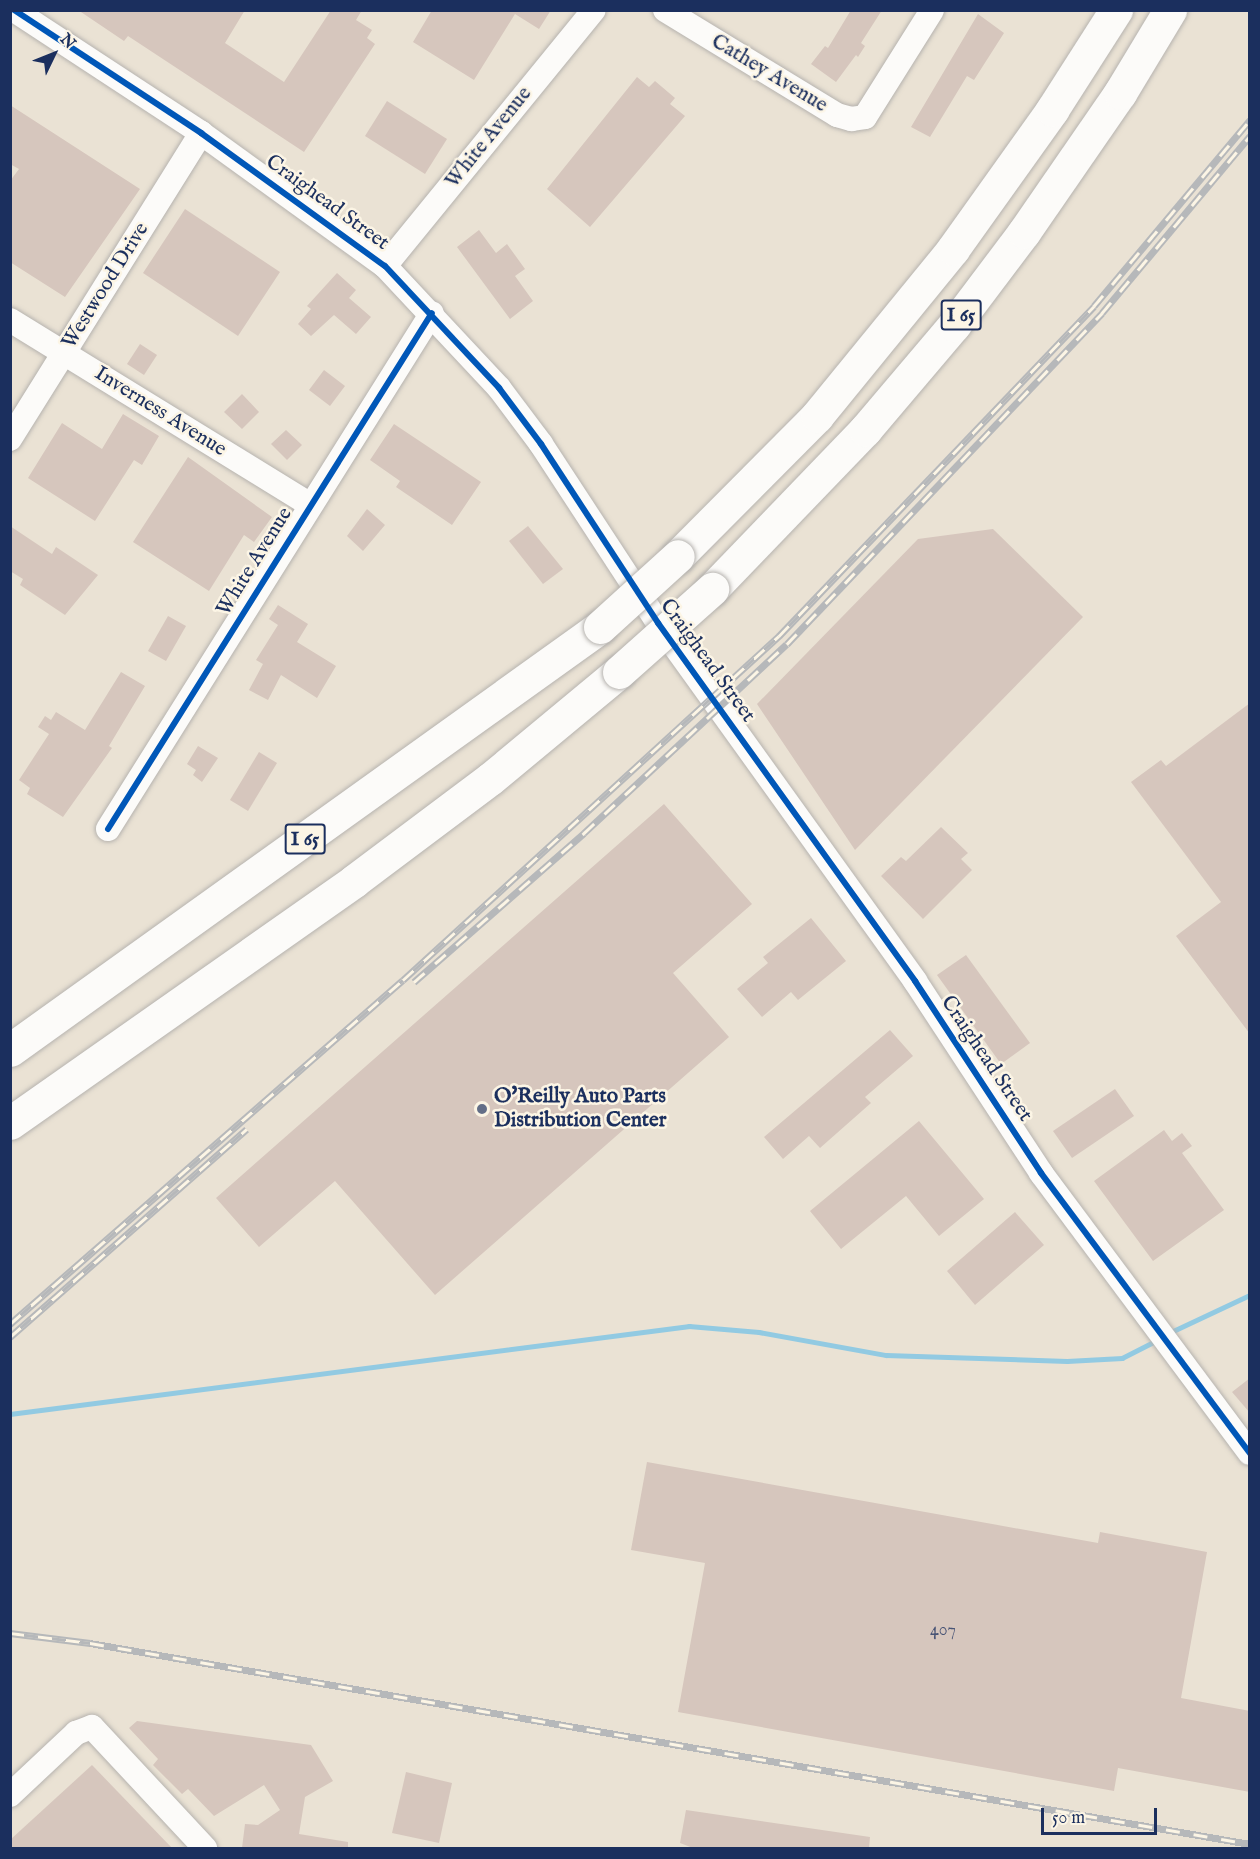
<!DOCTYPE html>
<style>
body{margin:0}
#map{position:relative;width:1260px;height:1859px;overflow:hidden;background:#eae2d4;font-family:"IM FELL English",serif}
div>[style]{position:absolute}
.stream>*{height:4.5px;margin:-2.25px;padding:0 2.25px;transform-origin:2.25px;border-radius:2.25px;background:#92cae2}
.building>*{inset:0;background:#d6c6bd}
.roads{filter:drop-shadow(0 0 2px #b6b3af) drop-shadow(0 0 2px #b6b3af)}
.minor>*{height:24px;margin:-12px;padding:0 12px;transform-origin:12px;border-radius:12px;background:#fcfbf9}
.highway>*{height:33px;margin:-16.5px;padding:0 16.5px;transform-origin:16.5px;border-radius:16.5px;background:#fcfbf9}
.rail>*{height:7px;margin-top:-3.5px;transform-origin:0;background:repeating-linear-gradient(90deg,#fcf5e5 0 14px,#b6b8ba 0 28px);box-sizing:border-box;border-block:2px solid #b6b8ba}
.bridges{filter:drop-shadow(0 0 2px #b6b3af) drop-shadow(0 0 2px #b6b3af)}
.highway-bridge>*{height:33px;margin:-16.5px;padding:0 16.5px;transform-origin:16.5px;border-radius:16.5px;background:#fcfbf9}
.cycleway>*{height:6px;margin:-3px;padding:0 3px;transform-origin:3px;border-radius:3px;background:#0057b8}
.dots>*{width:16px;height:16px;translate:-50% -50%;box-sizing:border-box;border:3px solid #fcf5e5;border-radius:50%}
span{translate:-50% -50%;white-space:nowrap;text-align:center;line-height:1.15;-webkit-text-stroke:5px #fcf5e5;paint-order:stroke}
.number-label{font-size:18px;color:#4a5576}
.number-label span{-webkit-text-stroke-width:0}
.shield-label span{padding:2px 4px;background:#fcf5e5;border:2px solid;border-radius:4px;-webkit-text-stroke-width:0}
.shield-label{font-size:20px;color:#1b2f5e;font-weight:700}
.street-label{font-size:21px;color:#1b2f5e}
.poi-label{font-size:21px;color:#1b2f5e;font-weight:700}
.left{translate:0 -50%;text-align:left}
.frame{position:absolute;inset:0;border:12px solid #1b2f5e;pointer-events:none}
.north{position:absolute;left:24px;top:24px;width:60px;height:60px;-webkit-text-stroke:4px #fcf5e5;paint-order:stroke;rotate:47deg;font-size:16px;font-weight:700;line-height:24px;text-align:center;color:#1b2f5e}
.north::after{content:'';display:block;margin:auto;width:21px;height:27px;background:#1b2f5e;clip-path:polygon(50% 0,100% 100%,50% 72%,0 100%)}
.scale{position:absolute;left:1041px;top:1808px;width:116px;height:27px;box-sizing:border-box;border:3px solid #1b2f5e;border-top:0;padding-left:8px;font-size:18px;line-height:21px;white-space:nowrap;color:#1b2f5e;-webkit-text-stroke:4px #fcf5e5;paint-order:stroke}
</style>
<div id="map">
<div class="stream">
<div style="left:1171px;top:1332px;width:87px;rotate:-25.1deg"></div>
<div style="left:10px;top:1414px;width:685px;rotate:-7.38deg"></div>
<div style="left:689px;top:1326px;width:70px;rotate:4.9deg"></div>
<div style="left:759px;top:1332px;width:129px;rotate:10.3deg"></div>
<div style="left:886px;top:1355px;width:181px;rotate:1.9deg"></div>
<div style="left:1067px;top:1361px;width:55px;rotate:-3.1deg"></div>
<div style="left:1122px;top:1358px;width:37px;rotate:-27deg"></div>
</div>
<div class="building">
<div style="clip-path:polygon(78px 10px,245px 10px,225px 43px,284px 82px,331px 10px,362px 10px,356px 20px,372px 30px,367px 38px,375px 44px,304px 152px,128px 36px,124px 41px)"></div>
<div style="clip-path:polygon(432px 10px,551px 10px,539px 29px,515px 14px,474px 80px,413px 42px)"></div>
<div style="clip-path:polygon(851px 10px,882px 10px,861px 43px,865px 46px,858px 57px,856px 55px,836px 82px,811px 64px,825px 46px,828px 48px)"></div>
<div style="clip-path:polygon(978px 14px,1004px 33px,974px 80px,967px 76px,930px 137px,911px 127px)"></div>
<div style="clip-path:polygon(637px 77px,649px 87px,655px 81px,675px 98px,670px 104px,685px 116px,590px 227px,547px 189px)"></div>
<div style="clip-path:polygon(387px 101px,447px 139px,425px 174px,365px 136px)"></div>
<div style="clip-path:polygon(10px 105px,140px 189px,65px 297px,10px 262px,10px 181px,19px 169px,10px 164px)"></div>
<div style="clip-path:polygon(185px 209px,280px 272px,238px 336px,143px 273px)"></div>
<div style="clip-path:polygon(479px 230px,496px 253px,507px 244px,525px 269px,515px 276px,533px 301px,510px 319px,457px 247px)"></div>
<div style="clip-path:polygon(337px 273px,356px 290px,349px 298px,371px 317px,356px 334px,334px 315px,311px 336px,298px 324px,311px 309px,307px 306px)"></div>
<div style="clip-path:polygon(140px 344px,157px 355px,144px 375px,127px 364px)"></div>
<div style="clip-path:polygon(324px 370px,345px 386px,330px 406px,309px 390px)"></div>
<div style="clip-path:polygon(242px 394px,259px 412px,242px 429px,224px 412px)"></div>
<div style="clip-path:polygon(123px 414px,159px 436px,142px 465px,134px 460px,95px 521px,28px 478px,62px 423px,102px 449px)"></div>
<div style="clip-path:polygon(394px 424px,481px 482px,452px 525px,396px 487px,400px 481px,370px 460px)"></div>
<div style="clip-path:polygon(286px 430px,302px 445px,287px 460px,271px 444px)"></div>
<div style="clip-path:polygon(188px 457px,272px 517px,254px 542px,244px 535px,209px 591px,133px 542px)"></div>
<div style="clip-path:polygon(367px 509px,385px 525px,363px 551px,347px 536px)"></div>
<div style="clip-path:polygon(10px 526px,52px 554px,56px 547px,98px 575px,65px 615px,20px 585px,23px 579px,10px 571px)"></div>
<div style="clip-path:polygon(528px 526px,563px 569px,543px 584px,509px 541px)"></div>
<div style="clip-path:polygon(993px 529px,1083px 617px,855px 850px,757px 704px,918px 539px)"></div>
<div style="clip-path:polygon(278px 605px,308px 624px,297px 642px,336px 666px,317px 698px,281px 675px,268px 700px,249px 690px,263px 664px,256px 660px,278px 625px,269px 619px)"></div>
<div style="clip-path:polygon(168px 616px,186px 626px,166px 661px,148px 651px)"></div>
<div style="clip-path:polygon(121px 672px,145px 686px,109px 746px,112px 748px,63px 817px,27px 794px,30px 788px,19px 780px,49px 734px,38px 727px,45px 716px,51px 720px,56px 712px,85px 730px)"></div>
<div style="clip-path:polygon(1250px 703px,1250px 1034px,1176px 936px,1221px 902px,1131px 782px,1161px 760px,1166px 766px)"></div>
<div style="clip-path:polygon(198px 746px,218px 758px,202px 782px,193px 775px,196px 770px,187px 764px)"></div>
<div style="clip-path:polygon(259px 752px,277px 763px,248px 811px,230px 800px)"></div>
<div style="clip-path:polygon(664px 804px,752px 904px,673px 973px,729px 1037px,435px 1295px,335px 1181px,259px 1247px,216px 1198px)"></div>
<div style="clip-path:polygon(941px 827px,968px 853px,961px 859px,972px 870px,923px 919px,881px 876px,901px 857px,906px 861px)"></div>
<div style="clip-path:polygon(811px 918px,846px 961px,798px 1000px,791px 992px,762px 1017px,737px 989px,768px 963px,763px 957px)"></div>
<div style="clip-path:polygon(966px 955px,1030px 1043px,1001px 1064px,937px 975px)"></div>
<div style="clip-path:polygon(890px 1030px,913px 1056px,865px 1097px,871px 1103px,820px 1148px,809px 1136px,783px 1159px,764px 1137px)"></div>
<div style="clip-path:polygon(1115px 1089px,1134px 1116px,1072px 1158px,1053px 1131px)"></div>
<div style="clip-path:polygon(919px 1121px,984px 1199px,939px 1236px,906px 1196px,841px 1249px,810px 1211px)"></div>
<div style="clip-path:polygon(1164px 1130px,1172px 1141px,1182px 1133px,1192px 1146px,1182px 1153px,1224px 1210px,1153px 1261px,1094px 1181px)"></div>
<div style="clip-path:polygon(1015px 1212px,1044px 1245px,975px 1305px,947px 1271px)"></div>
<div style="clip-path:polygon(1250px 1378px,1250px 1413px,1232px 1392px)"></div>
<div style="clip-path:polygon(647px 1462px,1098px 1543px,1100px 1532px,1207px 1552px,1181px 1698px,1250px 1711px,1250px 1792px,1118px 1768px,1114px 1791px,678px 1712px,705px 1563px,631px 1550px)"></div>
<div style="clip-path:polygon(137px 1721px,311px 1745px,333px 1781px,305px 1797px,299px 1834px,348px 1842px,348px 1848px,242px 1848px,245px 1824px,258px 1825px,280px 1810px,264px 1785px,214px 1816px,188px 1789px,182px 1794px,153px 1765px,158px 1759px,129px 1728px)"></div>
<div style="clip-path:polygon(92px 1765px,172px 1848px,10px 1848px,10px 1840px)"></div>
<div style="clip-path:polygon(406px 1772px,452px 1783px,439px 1843px,392px 1833px)"></div>
<div style="clip-path:polygon(686px 1810px,870px 1837px,869px 1848px,693px 1848px,680px 1843px)"></div>
</div>
<div class="roads">
<div class="minor">
<div style="left:14px;top:10px;width:224px;rotate:33.3deg"></div>
<div style="left:201px;top:133px;width:227px;rotate:35.9deg"></div>
<div style="left:385px;top:266px;width:167px;rotate:46.9deg"></div>
<div style="left:499px;top:388px;width:70px;rotate:53.1deg"></div>
<div style="left:541px;top:444px;width:214px;rotate:56.8deg"></div>
<div style="left:658px;top:623px;width:441px;rotate:54.3deg"></div>
<div style="left:915px;top:981px;width:230px;rotate:56.7deg"></div>
<div style="left:1041px;top:1173px;width:349px;rotate:53.3deg"></div>
<div style="left:665px;top:10px;width:202px;rotate:31.4deg"></div>
<div style="left:837px;top:115px;width:15px;rotate:16deg"></div>
<div style="left:851px;top:119px;width:14px;rotate:-8deg"></div>
<div style="left:865px;top:117px;width:126px;rotate:-57.9deg"></div>
<div style="left:385px;top:266px;width:330px;rotate:-50.8deg"></div>
<div style="left:10px;top:320px;width:351px;rotate:31.6deg"></div>
<div style="left:10px;top:439px;width:361px;rotate:-58deg"></div>
<div style="left:108px;top:829px;width:609px;rotate:-57.88deg"></div>
<div style="left:10px;top:1795px;width:91px;rotate:-43.2deg"></div>
<div style="left:76px;top:1733px;width:17px;rotate:-21deg"></div>
<div style="left:92px;top:1727px;width:166px;rotate:47deg"></div>
</div>
<div class="highway">
<div style="left:678px;top:556px;width:197px;rotate:-45.2deg"></div>
<div style="left:817px;top:416px;width:215px;rotate:-50.8deg"></div>
<div style="left:953px;top:249px;width:171px;rotate:-54.5deg"></div>
<div style="left:1052px;top:110px;width:119px;rotate:-57.4deg"></div>
<div style="left:712px;top:589px;width:221px;rotate:-46.1deg"></div>
<div style="left:865px;top:430px;width:138px;rotate:-49.7deg"></div>
<div style="left:954px;top:325px;width:116px;rotate:-53deg"></div>
<div style="left:1024px;top:232px;width:169px;rotate:-55.4deg"></div>
<div style="left:1120px;top:93px;width:97px;rotate:-58.9deg"></div>
<div style="left:10px;top:1050px;width:726px;rotate:-35.64deg"></div>
<div style="left:10px;top:1123px;width:421px;rotate:-35.1deg"></div>
<div style="left:354px;top:881px;width:170px;rotate:-36.9deg"></div>
<div style="left:490px;top:779px;width:168px;rotate:-39.7deg"></div>
</div>
</div>
<div class="rail">
<div style="left:414px;top:982px;width:226px;rotate:-41.2deg"></div>
<div style="left:584px;top:833px;width:277px;rotate:-43deg"></div>
<div style="left:787px;top:644px;width:457px;rotate:-46.4deg"></div>
<div style="left:1102px;top:313px;width:231px;rotate:-50.1deg"></div>
<div style="left:10px;top:1324px;width:522px;rotate:-41.2deg"></div>
<div style="left:403px;top:980px;width:510px;rotate:-42.46deg"></div>
<div style="left:779px;top:636px;width:456px;rotate:-46.3deg"></div>
<div style="left:1094px;top:306px;width:243px;rotate:-50deg"></div>
<div style="left:10px;top:1337px;width:315px;rotate:-41.3deg"></div>
<div style="left:10px;top:1633px;width:81px;rotate:7.1deg"></div>
<div style="left:90px;top:1643px;width:1177px;rotate:9.83deg"></div>
</div>
<div class="bridges">
<div class="highway-bridge">
<div style="left:600px;top:627px;width:105px;rotate:-42.3deg"></div>
<div style="left:619px;top:672px;width:125px;rotate:-41.7deg"></div>
</div>
</div>
<div class="cycleway">
<div style="left:14px;top:10px;width:224px;rotate:33.3deg"></div>
<div style="left:201px;top:133px;width:227px;rotate:35.9deg"></div>
<div style="left:385px;top:266px;width:167px;rotate:46.9deg"></div>
<div style="left:499px;top:388px;width:70px;rotate:53.1deg"></div>
<div style="left:541px;top:444px;width:214px;rotate:56.8deg"></div>
<div style="left:658px;top:623px;width:441px;rotate:54.3deg"></div>
<div style="left:915px;top:981px;width:230px;rotate:56.7deg"></div>
<div style="left:1041px;top:1173px;width:349px;rotate:53.3deg"></div>
<div style="left:108px;top:829px;width:609px;rotate:-57.88deg"></div>
</div>
<div class="dots">
<div style="left:482px;top:1109px;background:#636e87"></div>
</div>
<div class="number-label">
<span style="left:943px;top:1631px">407</span>
</div>
<div class="shield-label">
<span style="left:961px;top:315px">I 65</span>
<span style="left:305px;top:839px">I 65</span>
</div>
<div class="street-label">
<span style="left:769px;top:74px;rotate:31deg">Cathey Avenue</span>
<span style="left:489px;top:138px;rotate:-51deg">White Avenue</span>
<span style="left:327px;top:203px;rotate:36deg">Craighead Street</span>
<span style="left:106px;top:286px;rotate:-58deg">Westwood Drive</span>
<span style="left:160px;top:412px;rotate:32deg">Inverness Avenue</span>
<span style="left:255px;top:562px;rotate:-58deg">White Avenue</span>
<span style="left:707px;top:661px;rotate:54deg">Craighead Street</span>
<span style="left:986px;top:1059px;rotate:56deg">Craighead Street</span>
</div>
<div class="poi-label">
<span class="left" style="left:494px;top:1109px">O'Reilly Auto Parts<br>Distribution Center</span>
</div>
<div class="frame"></div>
<div class="north">N</div>
<div class="scale">50 m</div>
</div>
